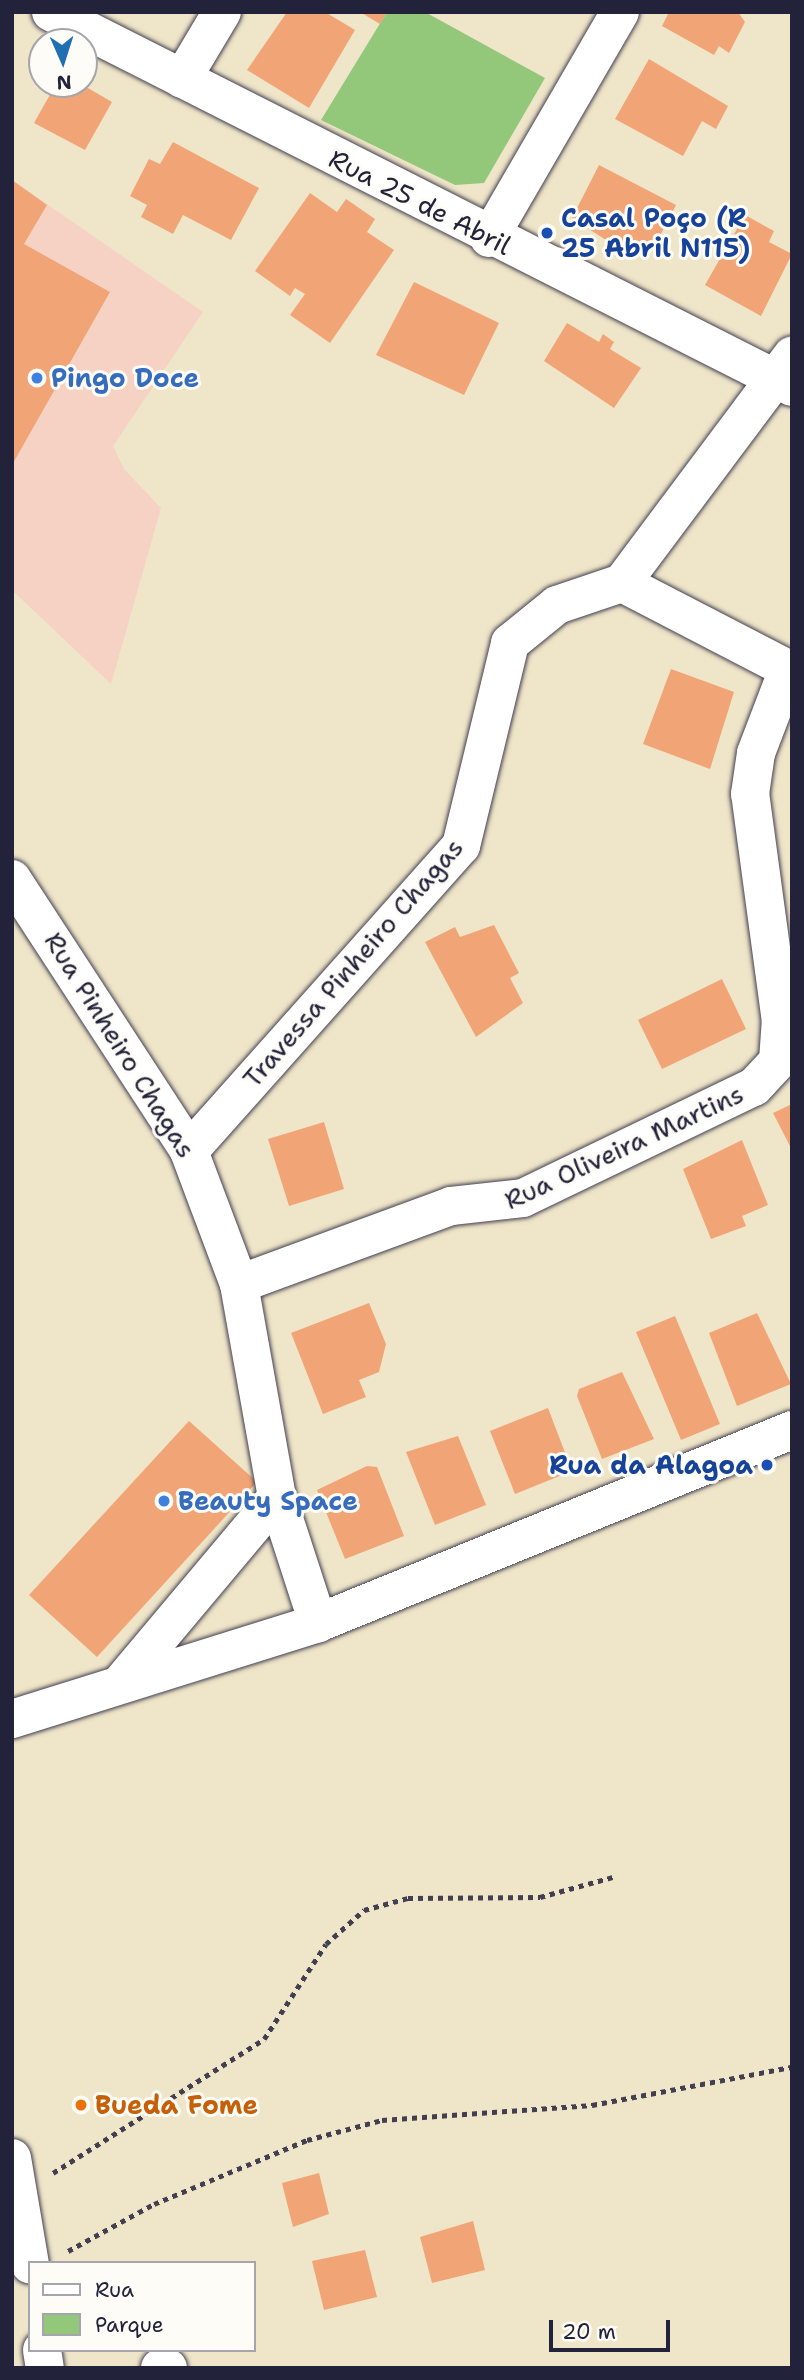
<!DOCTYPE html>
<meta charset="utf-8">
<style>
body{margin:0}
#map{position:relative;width:804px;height:2380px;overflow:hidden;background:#efe5c8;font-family:"Shantell Sans",sans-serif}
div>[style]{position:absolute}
.built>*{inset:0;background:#f6d2c4}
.green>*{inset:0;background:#93c87a}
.building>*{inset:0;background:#f1a577}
.path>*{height:4.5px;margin-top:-2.25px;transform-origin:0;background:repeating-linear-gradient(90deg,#413f50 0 5px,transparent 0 10px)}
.roads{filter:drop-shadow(0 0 2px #413f50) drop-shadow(0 0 2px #413f50)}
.minor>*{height:38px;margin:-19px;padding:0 19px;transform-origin:19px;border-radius:19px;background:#fff}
.major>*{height:38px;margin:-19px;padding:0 19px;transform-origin:19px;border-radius:19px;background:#fff}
.dots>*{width:19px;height:19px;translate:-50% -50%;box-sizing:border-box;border:4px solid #fdfcf7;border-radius:50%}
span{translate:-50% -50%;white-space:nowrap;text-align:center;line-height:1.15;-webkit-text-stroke:6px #fdfcf7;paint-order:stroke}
.street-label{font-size:26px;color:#22223b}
.transit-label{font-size:26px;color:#164399;font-weight:700}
.left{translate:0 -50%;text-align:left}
.right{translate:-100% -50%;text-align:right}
.shop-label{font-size:26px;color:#366cbe;font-weight:700}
.food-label{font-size:26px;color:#c56008;font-weight:700}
.frame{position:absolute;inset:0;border:14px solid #22223b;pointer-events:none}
.legend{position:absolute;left:28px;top:2261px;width:228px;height:91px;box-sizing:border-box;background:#fdfcf7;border:2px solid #a5a5ac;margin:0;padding:9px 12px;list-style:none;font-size:21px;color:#22223b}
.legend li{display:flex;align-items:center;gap:14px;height:35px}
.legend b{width:35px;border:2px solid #a5a5ac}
.north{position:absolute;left:28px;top:28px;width:70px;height:70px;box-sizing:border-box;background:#fdfcf7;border:2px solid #a5a5ac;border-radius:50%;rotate:177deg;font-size:19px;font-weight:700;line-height:28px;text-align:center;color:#22223b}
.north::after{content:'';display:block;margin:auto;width:24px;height:32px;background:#1f6fb2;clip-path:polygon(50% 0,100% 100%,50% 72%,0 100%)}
.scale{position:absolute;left:549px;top:2320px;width:121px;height:32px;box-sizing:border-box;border:4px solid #22223b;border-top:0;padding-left:9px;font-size:21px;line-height:24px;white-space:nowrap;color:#22223b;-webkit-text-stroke:5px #fdfcf7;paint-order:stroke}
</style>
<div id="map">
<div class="built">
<div style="clip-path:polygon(12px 180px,203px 312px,113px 446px,124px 469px,161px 508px,111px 684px,12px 590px)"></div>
</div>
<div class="green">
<div style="clip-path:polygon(387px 12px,425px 12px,545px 78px,484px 183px,455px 185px,321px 120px)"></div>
</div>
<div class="building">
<div style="clip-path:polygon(287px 12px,325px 12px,355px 30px,309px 108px,247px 70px)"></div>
<div style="clip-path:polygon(360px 12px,387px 12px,380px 24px)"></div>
<div style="clip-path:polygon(669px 12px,738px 12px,745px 22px,729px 53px,719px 46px,714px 55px,662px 26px)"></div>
<div style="clip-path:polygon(649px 59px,728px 106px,716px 129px,702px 121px,683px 156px,615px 119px)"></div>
<div style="clip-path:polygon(56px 84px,81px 84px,112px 102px,85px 150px,34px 123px)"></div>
<div style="clip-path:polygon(173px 142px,259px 188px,231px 240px,183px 215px,173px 234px,141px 217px,147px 205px,130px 196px,149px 159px,160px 164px)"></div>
<div style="clip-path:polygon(599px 165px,676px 205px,652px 251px,636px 242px,626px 253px,572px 218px)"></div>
<div style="clip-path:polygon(12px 180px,47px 205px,24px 244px,110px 292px,12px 465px)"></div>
<div style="clip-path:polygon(310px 193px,337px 212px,346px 199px,375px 219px,367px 232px,394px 250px,330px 343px,290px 315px,305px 294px,295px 288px,290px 296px,255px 271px)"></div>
<div style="clip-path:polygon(745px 215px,774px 231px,769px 242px,792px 254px,761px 316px,705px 285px)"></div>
<div style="clip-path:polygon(414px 282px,499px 323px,464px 395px,376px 355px)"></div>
<div style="clip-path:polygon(567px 323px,599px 342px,603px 334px,614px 342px,610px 349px,641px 368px,614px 408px,544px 361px)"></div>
<div style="clip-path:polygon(671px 669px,734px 692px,710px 769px,643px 744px)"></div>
<div style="clip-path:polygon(494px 925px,519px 973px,510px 978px,523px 1003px,476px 1037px,425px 942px,455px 927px,460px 937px)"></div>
<div style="clip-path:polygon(722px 979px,746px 1029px,662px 1069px,638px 1020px)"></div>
<div style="clip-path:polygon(792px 1104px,792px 1150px,773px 1113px)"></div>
<div style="clip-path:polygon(324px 1122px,344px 1189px,289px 1206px,268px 1139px)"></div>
<div style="clip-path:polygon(742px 1140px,768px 1205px,742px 1216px,746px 1226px,711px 1239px,683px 1169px)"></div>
<div style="clip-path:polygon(369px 1303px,386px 1344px,379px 1372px,359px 1380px,366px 1397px,323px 1414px,291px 1333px)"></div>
<div style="clip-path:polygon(757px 1313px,791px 1384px,737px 1406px,709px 1333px)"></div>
<div style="clip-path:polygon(675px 1316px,720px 1424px,681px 1440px,636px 1332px)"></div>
<div style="clip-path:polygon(622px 1372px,654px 1439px,602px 1459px,577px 1396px,579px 1389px)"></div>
<div style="clip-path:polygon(548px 1408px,572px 1471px,515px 1494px,490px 1431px)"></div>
<div style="clip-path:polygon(189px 1421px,257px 1482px,97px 1657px,29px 1595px)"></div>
<div style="clip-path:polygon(458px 1436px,486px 1505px,435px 1525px,406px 1452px)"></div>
<div style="clip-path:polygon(367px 1466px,377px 1467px,404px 1536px,345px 1559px,317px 1490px)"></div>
<div style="clip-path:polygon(319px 2173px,329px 2214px,293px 2227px,282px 2183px)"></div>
<div style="clip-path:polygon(473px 2221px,485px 2270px,432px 2283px,420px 2237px)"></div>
<div style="clip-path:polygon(365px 2250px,377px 2297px,324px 2310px,312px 2261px)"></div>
</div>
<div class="path">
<div style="left:53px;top:2173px;width:250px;rotate:-32.4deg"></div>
<div style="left:264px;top:2039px;width:113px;rotate:-56.9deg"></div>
<div style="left:326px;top:1944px;width:51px;rotate:-41.8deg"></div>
<div style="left:364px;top:1910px;width:46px;rotate:-15.3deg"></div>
<div style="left:408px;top:1898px;width:132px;rotate:-0.4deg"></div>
<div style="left:540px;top:1897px;width:76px;rotate:-15.3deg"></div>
<div style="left:68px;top:2251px;width:98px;rotate:-28.7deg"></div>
<div style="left:154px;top:2204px;width:166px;rotate:-22.7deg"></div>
<div style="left:307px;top:2140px;width:78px;rotate:-14.9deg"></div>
<div style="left:382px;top:2120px;width:211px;rotate:-4.1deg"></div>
<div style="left:592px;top:2105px;width:204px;rotate:-10.8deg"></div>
</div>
<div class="roads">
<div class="minor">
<div style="left:51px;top:12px;width:830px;rotate:26.84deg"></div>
<div style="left:182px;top:79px;width:78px;rotate:-59.2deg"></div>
<div style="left:489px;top:238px;width:261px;rotate:-59.9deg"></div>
<div style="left:622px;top:583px;width:191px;rotate:27.4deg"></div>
<div style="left:12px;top:879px;width:325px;rotate:56.9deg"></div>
<div style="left:189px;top:1151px;width:142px;rotate:69.4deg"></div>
<div style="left:239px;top:1284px;width:216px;rotate:79.9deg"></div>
<div style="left:277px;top:1497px;width:133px;rotate:72deg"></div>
<div style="left:189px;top:1151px;width:409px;rotate:-48.3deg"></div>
<div style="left:461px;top:846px;width:209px;rotate:-76.4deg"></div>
<div style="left:510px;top:643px;width:60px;rotate:-39deg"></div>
<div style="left:557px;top:605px;width:69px;rotate:-18.7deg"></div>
<div style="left:622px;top:583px;width:284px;rotate:-53.2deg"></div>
<div style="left:239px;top:1284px;width:226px;rotate:-20.2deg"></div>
<div style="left:451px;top:1206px;width:72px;rotate:-6.3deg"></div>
<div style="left:523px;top:1198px;width:256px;rotate:-25.7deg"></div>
<div style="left:754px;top:1087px;width:35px;rotate:-47deg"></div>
<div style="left:778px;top:1061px;width:39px;rotate:-86deg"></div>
<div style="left:781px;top:1022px;width:230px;rotate:-97.7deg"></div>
<div style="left:750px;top:794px;width:41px;rotate:-81.7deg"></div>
<div style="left:756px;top:753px;width:90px;rotate:-69.1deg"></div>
<div style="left:121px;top:1683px;width:243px;rotate:-50deg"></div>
<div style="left:12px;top:1719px;width:321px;rotate:-17.4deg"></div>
<div style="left:318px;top:1623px;width:512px;rotate:-22.15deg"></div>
<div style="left:160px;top:2368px;width:8px"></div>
</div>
<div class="major">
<div style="left:12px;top:2158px;width:108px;rotate:80.4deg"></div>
<div style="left:42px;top:2350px;width:18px;rotate:81deg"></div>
</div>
</div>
<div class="dots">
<div style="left:547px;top:233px;background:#1a4fb4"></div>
<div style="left:37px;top:378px;background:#3f7fe0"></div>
<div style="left:767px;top:1465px;background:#1a4fb4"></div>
<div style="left:164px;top:1501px;background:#3f7fe0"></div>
<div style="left:81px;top:2105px;background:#e8710a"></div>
</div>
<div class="street-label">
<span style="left:420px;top:202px;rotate:27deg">Rua 25 de Abril</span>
<span style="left:353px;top:963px;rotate:-49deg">Travessa Pinheiro Chagas</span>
<span style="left:120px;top:1045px;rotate:58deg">Rua Pinheiro Chagas</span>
<span style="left:624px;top:1147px;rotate:-25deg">Rua Oliveira Martins</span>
</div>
<div class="transit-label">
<span class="left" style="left:561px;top:233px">Casal Poço (R<br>25 Abril N115)</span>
<span class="right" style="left:753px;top:1465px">Rua da Alagoa</span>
</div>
<div class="shop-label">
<span class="left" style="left:51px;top:378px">Pingo Doce</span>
<span class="left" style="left:178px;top:1501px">Beauty Space</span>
</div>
<div class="food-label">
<span class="left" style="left:95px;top:2105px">Bueda Fome</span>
</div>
<div class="frame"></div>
<ul class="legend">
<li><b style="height:9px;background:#fff"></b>Rua</li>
<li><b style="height:19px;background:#93c87a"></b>Parque</li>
</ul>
<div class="north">N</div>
<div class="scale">20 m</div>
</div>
